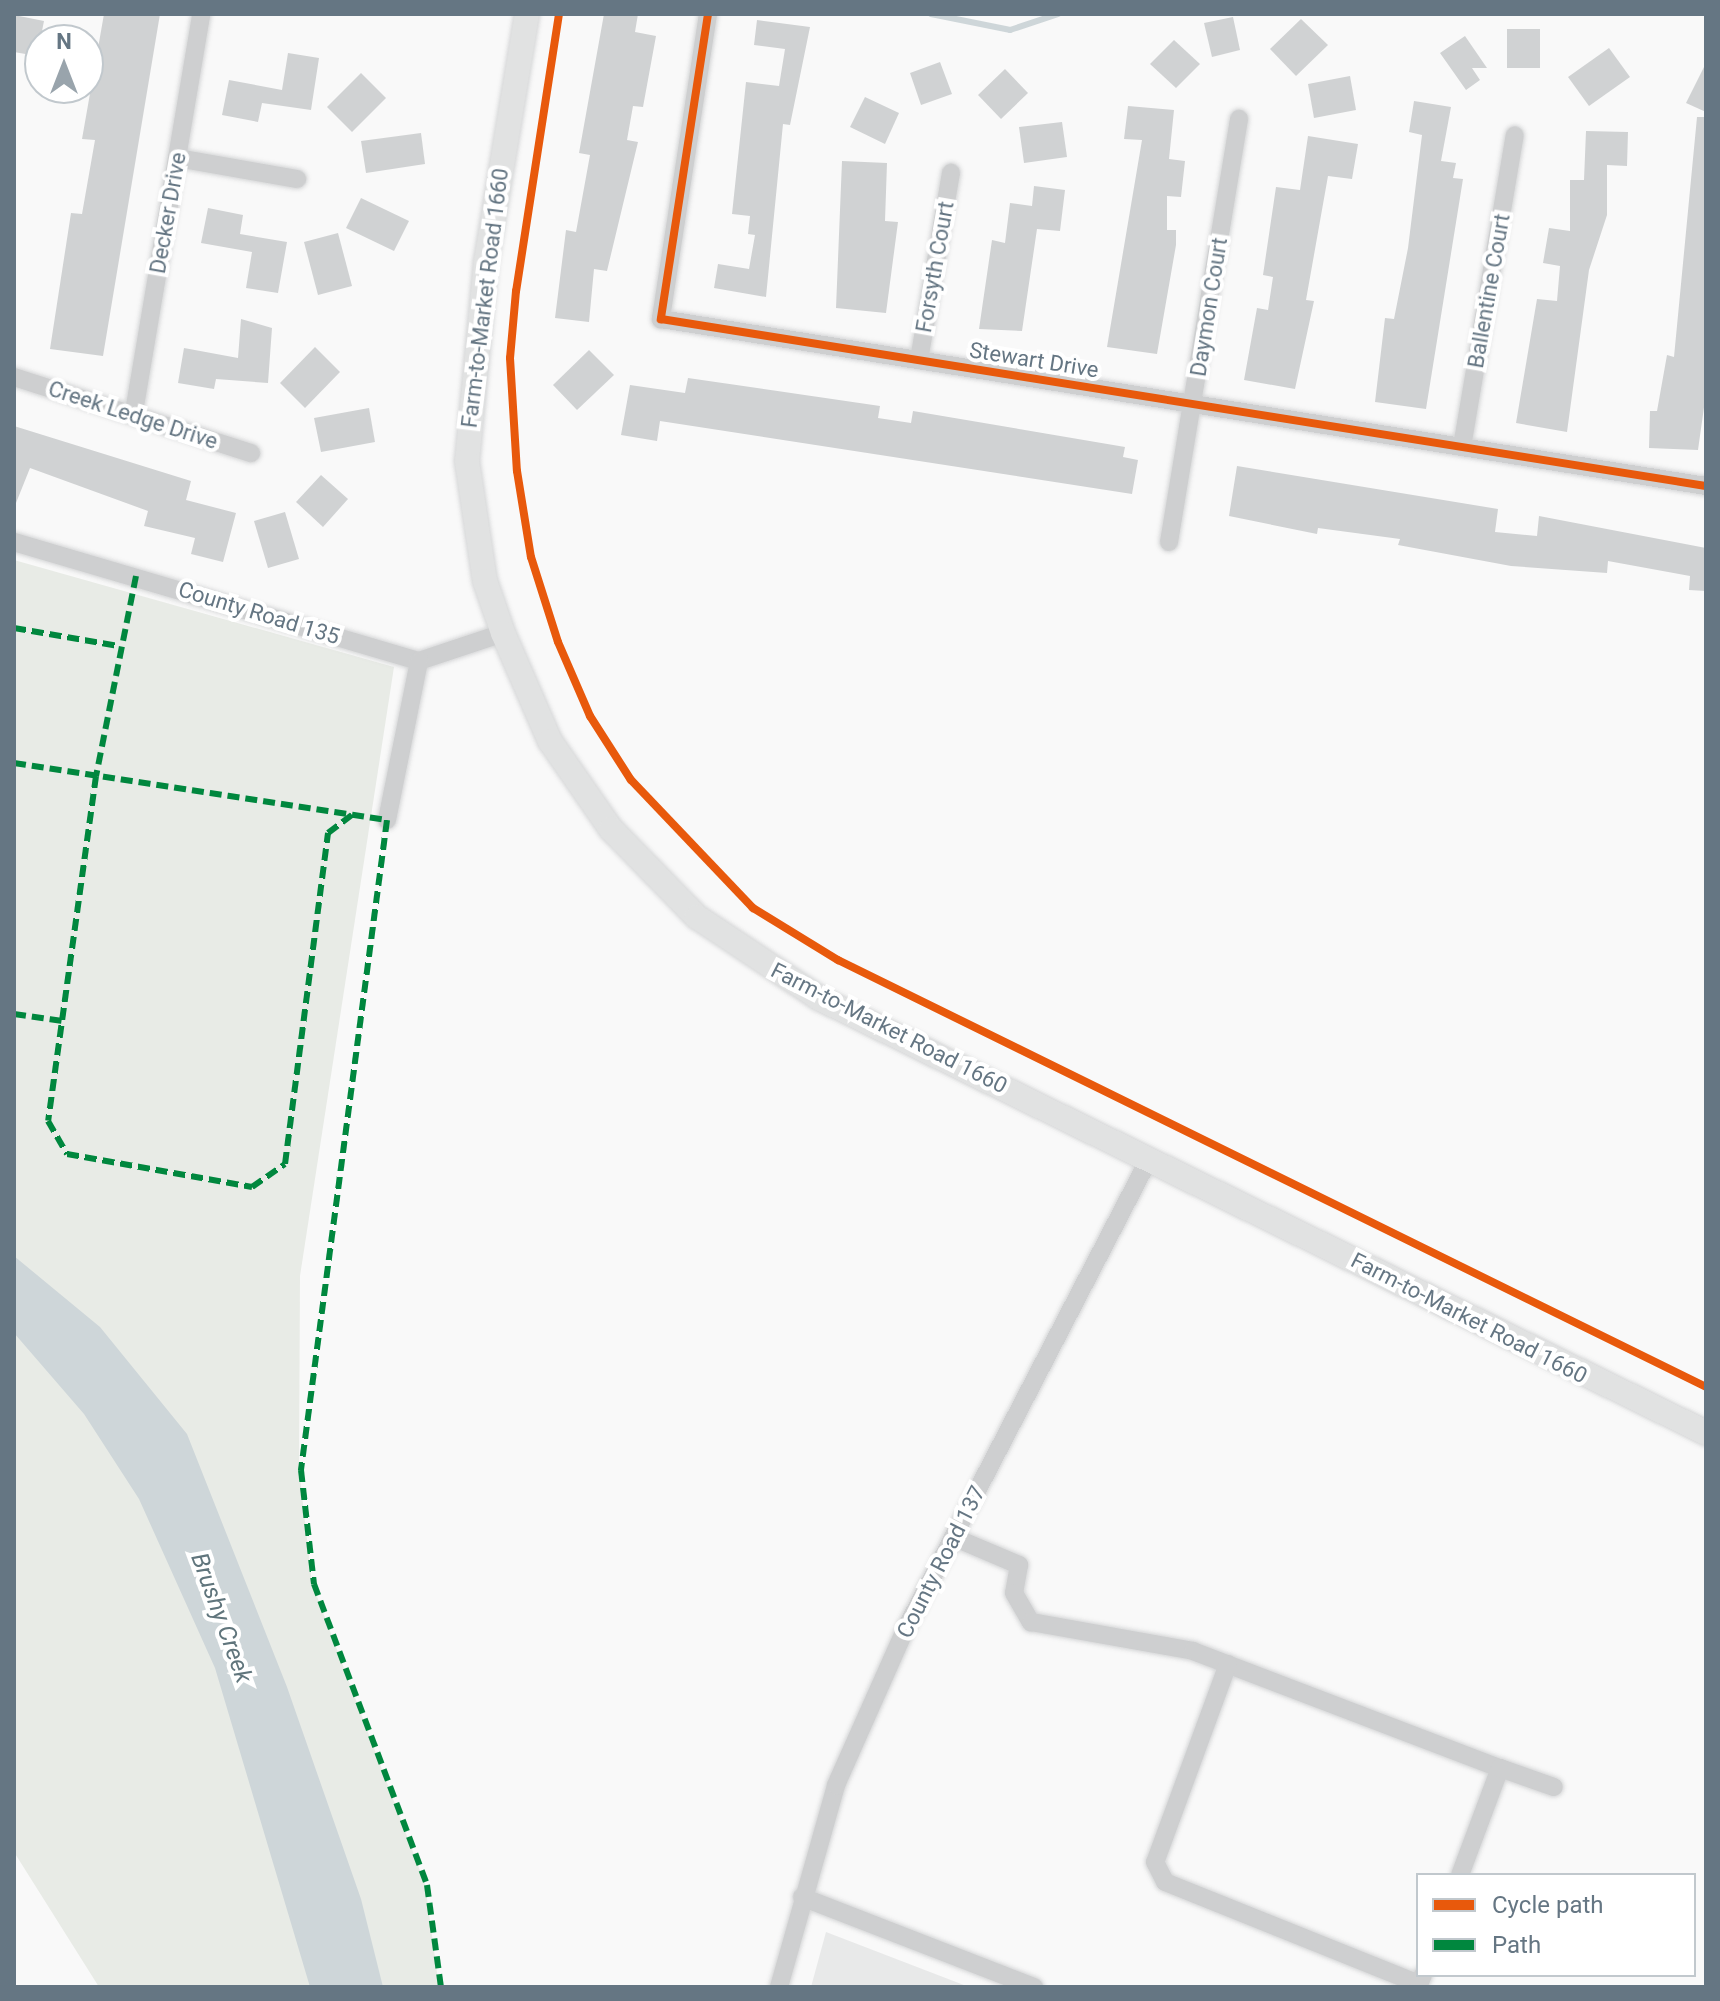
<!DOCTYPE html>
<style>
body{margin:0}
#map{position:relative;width:1720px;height:2001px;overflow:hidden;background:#f9f9f9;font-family:Roboto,sans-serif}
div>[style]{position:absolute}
.built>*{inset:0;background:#e8e9e9}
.green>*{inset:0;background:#e8ebe6}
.water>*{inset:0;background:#ced6d9}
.stream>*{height:6px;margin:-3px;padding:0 3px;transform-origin:3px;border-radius:3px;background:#ced6d9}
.building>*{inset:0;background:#d0d2d3}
.roads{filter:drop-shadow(0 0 2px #d5d6d7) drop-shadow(0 0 2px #d5d6d7)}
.minor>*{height:18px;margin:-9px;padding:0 9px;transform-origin:9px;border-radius:9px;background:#cecfd0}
.major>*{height:24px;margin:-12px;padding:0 12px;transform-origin:12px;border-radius:12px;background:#e1e2e2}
.quiet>*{height:6px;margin-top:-3px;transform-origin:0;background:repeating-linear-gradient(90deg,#00873e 0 12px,transparent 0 18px)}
.cycleway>*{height:8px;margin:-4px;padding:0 4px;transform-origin:4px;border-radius:4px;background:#e8590c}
span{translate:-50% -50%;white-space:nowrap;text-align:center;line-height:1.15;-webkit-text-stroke:8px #fff;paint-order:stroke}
.street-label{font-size:22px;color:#657683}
.water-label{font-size:24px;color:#60757c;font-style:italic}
.frame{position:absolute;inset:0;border:16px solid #657683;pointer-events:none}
.legend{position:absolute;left:1416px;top:1873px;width:280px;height:104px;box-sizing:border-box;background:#fff;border:2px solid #c1c8cd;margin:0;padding:10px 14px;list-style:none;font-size:24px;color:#657683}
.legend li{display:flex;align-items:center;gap:16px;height:40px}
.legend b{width:40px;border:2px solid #c1c8cd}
.north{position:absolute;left:24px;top:24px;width:80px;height:80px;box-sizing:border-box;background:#fff;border:2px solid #c1c8cd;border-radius:50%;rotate:0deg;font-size:22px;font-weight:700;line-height:32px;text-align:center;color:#657683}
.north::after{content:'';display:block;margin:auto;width:28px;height:36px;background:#99a4ac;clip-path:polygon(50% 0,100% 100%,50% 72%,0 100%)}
</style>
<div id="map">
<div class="built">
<div style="clip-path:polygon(826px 1932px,969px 1987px,811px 1987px)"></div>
</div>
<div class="green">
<div style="clip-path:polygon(14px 560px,394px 667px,300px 1276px,299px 1469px,312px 1583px,425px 1884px,439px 1987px,99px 1987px,14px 1852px)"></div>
</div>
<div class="water">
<div style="clip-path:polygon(14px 1256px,100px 1327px,187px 1434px,287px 1687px,361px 1899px,383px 1987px,310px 1987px,215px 1668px,139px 1499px,84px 1414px,14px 1333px)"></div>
</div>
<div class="stream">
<div style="left:931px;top:14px;width:81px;rotate:11.4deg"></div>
<div style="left:1010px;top:30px;width:51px;rotate:-18.4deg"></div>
</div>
<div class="building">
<div style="clip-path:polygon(104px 14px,160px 14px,103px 356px,50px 349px,71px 213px,82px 214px,95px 140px,82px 139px)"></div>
<div style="clip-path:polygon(604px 14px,638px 14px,635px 32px,656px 36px,643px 107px,633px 106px,627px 140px,638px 142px,607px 271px,594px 269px,589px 322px,555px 318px,566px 230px,576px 232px,590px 155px,579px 153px)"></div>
<div style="clip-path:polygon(14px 15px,44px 21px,37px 56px,14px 52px)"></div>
<div style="clip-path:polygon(1233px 17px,1240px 50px,1212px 57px,1204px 23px)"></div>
<div style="clip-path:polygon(1301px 19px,1328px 45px,1296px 76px,1270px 49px)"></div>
<div style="clip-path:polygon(757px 20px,810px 27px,790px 125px,783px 124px,766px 297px,714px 288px,718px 264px,749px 269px,755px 235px,748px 234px,750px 216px,732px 214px,746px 82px,779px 86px,785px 49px,754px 45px)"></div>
<div style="clip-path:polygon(1507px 29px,1540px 29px,1540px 68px,1507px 68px)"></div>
<div style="clip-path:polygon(1465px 36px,1487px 68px,1472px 68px,1480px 80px,1466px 90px,1440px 53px)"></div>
<div style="clip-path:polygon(1174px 40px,1200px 64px,1176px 88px,1150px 64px)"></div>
<div style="clip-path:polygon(1609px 48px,1630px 77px,1589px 106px,1568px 77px)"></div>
<div style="clip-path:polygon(288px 53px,319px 58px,311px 110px,262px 103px,258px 122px,222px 115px,229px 80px,282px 90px)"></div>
<div style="clip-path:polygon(940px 62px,952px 94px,921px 105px,910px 73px)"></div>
<div style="clip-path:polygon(1706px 63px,1706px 112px,1686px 103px)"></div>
<div style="clip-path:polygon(1005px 69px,1028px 93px,1001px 119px,978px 95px)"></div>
<div style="clip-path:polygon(361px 73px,386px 98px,352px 132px,327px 107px)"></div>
<div style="clip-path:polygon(1350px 76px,1356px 110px,1314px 118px,1308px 84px)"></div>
<div style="clip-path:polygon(865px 97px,899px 113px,885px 144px,850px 127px)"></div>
<div style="clip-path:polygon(1414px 101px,1451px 107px,1441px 161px,1456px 163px,1453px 178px,1463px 179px,1426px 409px,1375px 402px,1385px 318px,1394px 319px,1408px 248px,1422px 135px,1409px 132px)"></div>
<div style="clip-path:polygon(1128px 106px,1174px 110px,1169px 159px,1185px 161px,1181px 197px,1167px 196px,1167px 230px,1176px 230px,1176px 245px,1157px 354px,1107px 347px,1142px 140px,1124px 139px)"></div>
<div style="clip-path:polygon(1697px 117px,1706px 117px,1706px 393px,1698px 450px,1649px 448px,1650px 411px,1657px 411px,1667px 355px,1674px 357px)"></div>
<div style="clip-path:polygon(1062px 122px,1067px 157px,1024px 163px,1019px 127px)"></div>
<div style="clip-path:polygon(1586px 131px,1628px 132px,1627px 166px,1607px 165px,1607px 215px,1589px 270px,1567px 432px,1516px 423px,1537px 299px,1557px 301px,1560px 266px,1543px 263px,1549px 228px,1570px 231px,1570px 180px,1584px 180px)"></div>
<div style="clip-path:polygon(421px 133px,425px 164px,366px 173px,361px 141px)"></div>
<div style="clip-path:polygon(1308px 136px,1358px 144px,1352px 179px,1328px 176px,1306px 300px,1314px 301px,1295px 389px,1244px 380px,1257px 308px,1268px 310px,1273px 277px,1263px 275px,1276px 187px,1300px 190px)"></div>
<div style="clip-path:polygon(842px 161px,887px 163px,885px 221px,898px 222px,886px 313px,836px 308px)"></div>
<div style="clip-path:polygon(1034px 186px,1065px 190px,1060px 231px,1037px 229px,1022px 331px,979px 329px,992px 240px,1005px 243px,1010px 203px,1032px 206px)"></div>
<div style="clip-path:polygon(361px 198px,409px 221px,394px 251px,346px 228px)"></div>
<div style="clip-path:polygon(208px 208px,243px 215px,240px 234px,287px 242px,278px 293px,246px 288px,252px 252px,201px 243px)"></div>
<div style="clip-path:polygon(338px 233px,352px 286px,318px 295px,304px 242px)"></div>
<div style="clip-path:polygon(241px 319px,272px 328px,268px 383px,216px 379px,214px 389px,178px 383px,184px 348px,238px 358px)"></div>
<div style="clip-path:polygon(315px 347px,340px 372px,305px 408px,280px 383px)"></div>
<div style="clip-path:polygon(589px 350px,614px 375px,577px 410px,553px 385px)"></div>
<div style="clip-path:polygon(688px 378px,880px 406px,878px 418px,911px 423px,913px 411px,1125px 447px,1123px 457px,1138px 460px,1132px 494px,660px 421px,657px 441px,621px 435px,630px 385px,685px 393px)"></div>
<div style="clip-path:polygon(369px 408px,375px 442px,321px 452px,314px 418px)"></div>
<div style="clip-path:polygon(14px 426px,191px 481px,186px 500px,236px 513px,223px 562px,191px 554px,195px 538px,144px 526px,148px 511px,30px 468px,14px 508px)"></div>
<div style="clip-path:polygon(1237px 466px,1498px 509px,1495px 532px,1537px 536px,1539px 516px,1706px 548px,1706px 591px,1689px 590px,1690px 576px,1608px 561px,1607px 573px,1511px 566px,1398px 545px,1400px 539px,1318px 528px,1317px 534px,1229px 516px)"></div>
<div style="clip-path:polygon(321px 475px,348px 499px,323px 527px,296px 502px)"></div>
<div style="clip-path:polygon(285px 512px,299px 559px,268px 568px,254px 521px)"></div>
</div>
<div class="roads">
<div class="minor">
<div style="left:708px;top:14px;width:309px;rotate:98.8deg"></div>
<div style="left:661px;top:319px;width:1058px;rotate:9.08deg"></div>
<div style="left:177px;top:158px;width:122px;rotate:9.9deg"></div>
<div style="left:919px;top:360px;width:190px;rotate:-80.3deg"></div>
<div style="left:14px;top:377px;width:249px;rotate:17.8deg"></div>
<div style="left:134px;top:412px;width:404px;rotate:-80.4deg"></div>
<div style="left:1462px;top:447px;width:316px;rotate:-80.4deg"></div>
<div style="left:14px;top:542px;width:422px;rotate:16.4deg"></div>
<div style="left:419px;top:661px;width:89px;rotate:-18.4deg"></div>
<div style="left:1169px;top:542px;width:429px;rotate:-80.6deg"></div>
<div style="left:387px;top:820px;width:162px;rotate:-78.6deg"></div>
<div style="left:953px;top:1537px;width:72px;rotate:23deg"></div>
<div style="left:1019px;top:1565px;width:28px;rotate:100deg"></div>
<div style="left:1014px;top:1593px;width:34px;rotate:60deg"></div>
<div style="left:1031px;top:1622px;width:165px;rotate:10.1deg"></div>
<div style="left:1193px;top:1651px;width:329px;rotate:20.9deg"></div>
<div style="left:1500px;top:1768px;width:114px;rotate:110.5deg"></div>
<div style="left:1228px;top:1664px;width:211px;rotate:110.2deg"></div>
<div style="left:1155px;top:1862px;width:22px;rotate:63deg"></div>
<div style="left:1165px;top:1882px;width:274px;rotate:21.9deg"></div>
<div style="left:1419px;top:1984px;width:10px;rotate:-66deg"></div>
<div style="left:1500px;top:1768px;width:57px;rotate:19.4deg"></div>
<div style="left:802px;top:1897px;width:249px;rotate:21.2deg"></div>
<div style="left:779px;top:1987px;width:210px;rotate:-74.2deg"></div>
<div style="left:836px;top:1785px;width:172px;rotate:-66deg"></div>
<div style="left:906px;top:1628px;width:530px;rotate:-62.61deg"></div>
</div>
<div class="major">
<div style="left:527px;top:14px;width:250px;rotate:99.4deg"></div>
<div style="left:486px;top:261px;width:201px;rotate:95.4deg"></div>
<div style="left:467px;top:461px;width:121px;rotate:81.5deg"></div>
<div style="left:485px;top:581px;width:55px;rotate:70.9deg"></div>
<div style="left:503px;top:633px;width:118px;rotate:66.5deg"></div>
<div style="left:550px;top:741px;width:107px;rotate:55.3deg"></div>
<div style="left:611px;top:829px;width:123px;rotate:45.7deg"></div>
<div style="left:697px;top:917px;width:146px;rotate:33.6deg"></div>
<div style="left:819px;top:998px;width:988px;rotate:26.12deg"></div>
</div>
</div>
<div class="quiet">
<div style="left:136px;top:576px;width:204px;rotate:101.3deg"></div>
<div style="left:96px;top:776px;width:348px;rotate:97.9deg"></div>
<div style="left:48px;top:1121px;width:38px;rotate:60deg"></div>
<div style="left:67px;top:1154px;width:188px;rotate:10.1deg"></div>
<div style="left:252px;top:1187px;width:40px;rotate:-34.9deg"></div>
<div style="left:285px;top:1164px;width:334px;rotate:-82.6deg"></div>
<div style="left:328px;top:833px;width:30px;rotate:-37deg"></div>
<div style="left:14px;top:628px;width:106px;rotate:9.8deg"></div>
<div style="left:14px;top:763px;width:377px;rotate:8.7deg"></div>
<div style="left:387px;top:820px;width:656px;rotate:97.54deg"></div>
<div style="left:301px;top:1470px;width:115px;rotate:83.5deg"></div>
<div style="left:314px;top:1584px;width:322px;rotate:69.4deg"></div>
<div style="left:427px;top:1885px;width:103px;rotate:82.2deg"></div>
<div style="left:14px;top:1014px;width:49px;rotate:8.3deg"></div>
</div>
<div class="cycleway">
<div style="left:559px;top:14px;width:280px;rotate:98.8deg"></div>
<div style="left:516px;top:291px;width:67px;rotate:95.1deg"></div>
<div style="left:510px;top:358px;width:113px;rotate:86.5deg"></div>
<div style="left:517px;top:471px;width:87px;rotate:80.8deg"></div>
<div style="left:531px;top:557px;width:89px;rotate:72.4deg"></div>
<div style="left:558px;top:642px;width:81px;rotate:66.6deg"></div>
<div style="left:590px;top:716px;width:76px;rotate:57.4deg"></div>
<div style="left:631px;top:780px;width:177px;rotate:46.4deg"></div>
<div style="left:753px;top:908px;width:100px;rotate:31.5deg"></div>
<div style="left:838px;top:960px;width:967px;rotate:26.19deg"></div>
<div style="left:708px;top:14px;width:309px;rotate:98.8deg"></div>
<div style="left:661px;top:319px;width:1058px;rotate:9.08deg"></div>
</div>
<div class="street-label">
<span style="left:168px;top:213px;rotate:-80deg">Decker Drive</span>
<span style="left:935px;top:267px;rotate:-80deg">Forsyth Court</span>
<span style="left:1489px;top:291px;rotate:-80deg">Ballentine Court</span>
<span style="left:485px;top:298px;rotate:-83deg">Farm-to-Market Road 1660</span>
<span style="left:1209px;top:307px;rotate:-81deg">Daymon Court</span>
<span style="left:1034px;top:360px;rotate:9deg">Stewart Drive</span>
<span style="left:133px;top:415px;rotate:18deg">Creek Ledge Drive</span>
<span style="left:259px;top:613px;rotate:17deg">County Road 135</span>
<span style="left:889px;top:1028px;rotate:27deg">Farm-to-Market Road 1660</span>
<span style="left:1469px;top:1318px;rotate:27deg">Farm-to-Market Road 1660</span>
<span style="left:941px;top:1562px;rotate:-63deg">County Road 137</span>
</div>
<div class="water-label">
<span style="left:221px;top:1618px;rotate:70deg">Brushy Creek</span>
</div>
<div class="frame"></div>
<ul class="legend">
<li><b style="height:10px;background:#e8590c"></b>Cycle path</li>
<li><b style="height:10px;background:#00873e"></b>Path</li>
</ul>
<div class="north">N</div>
</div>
